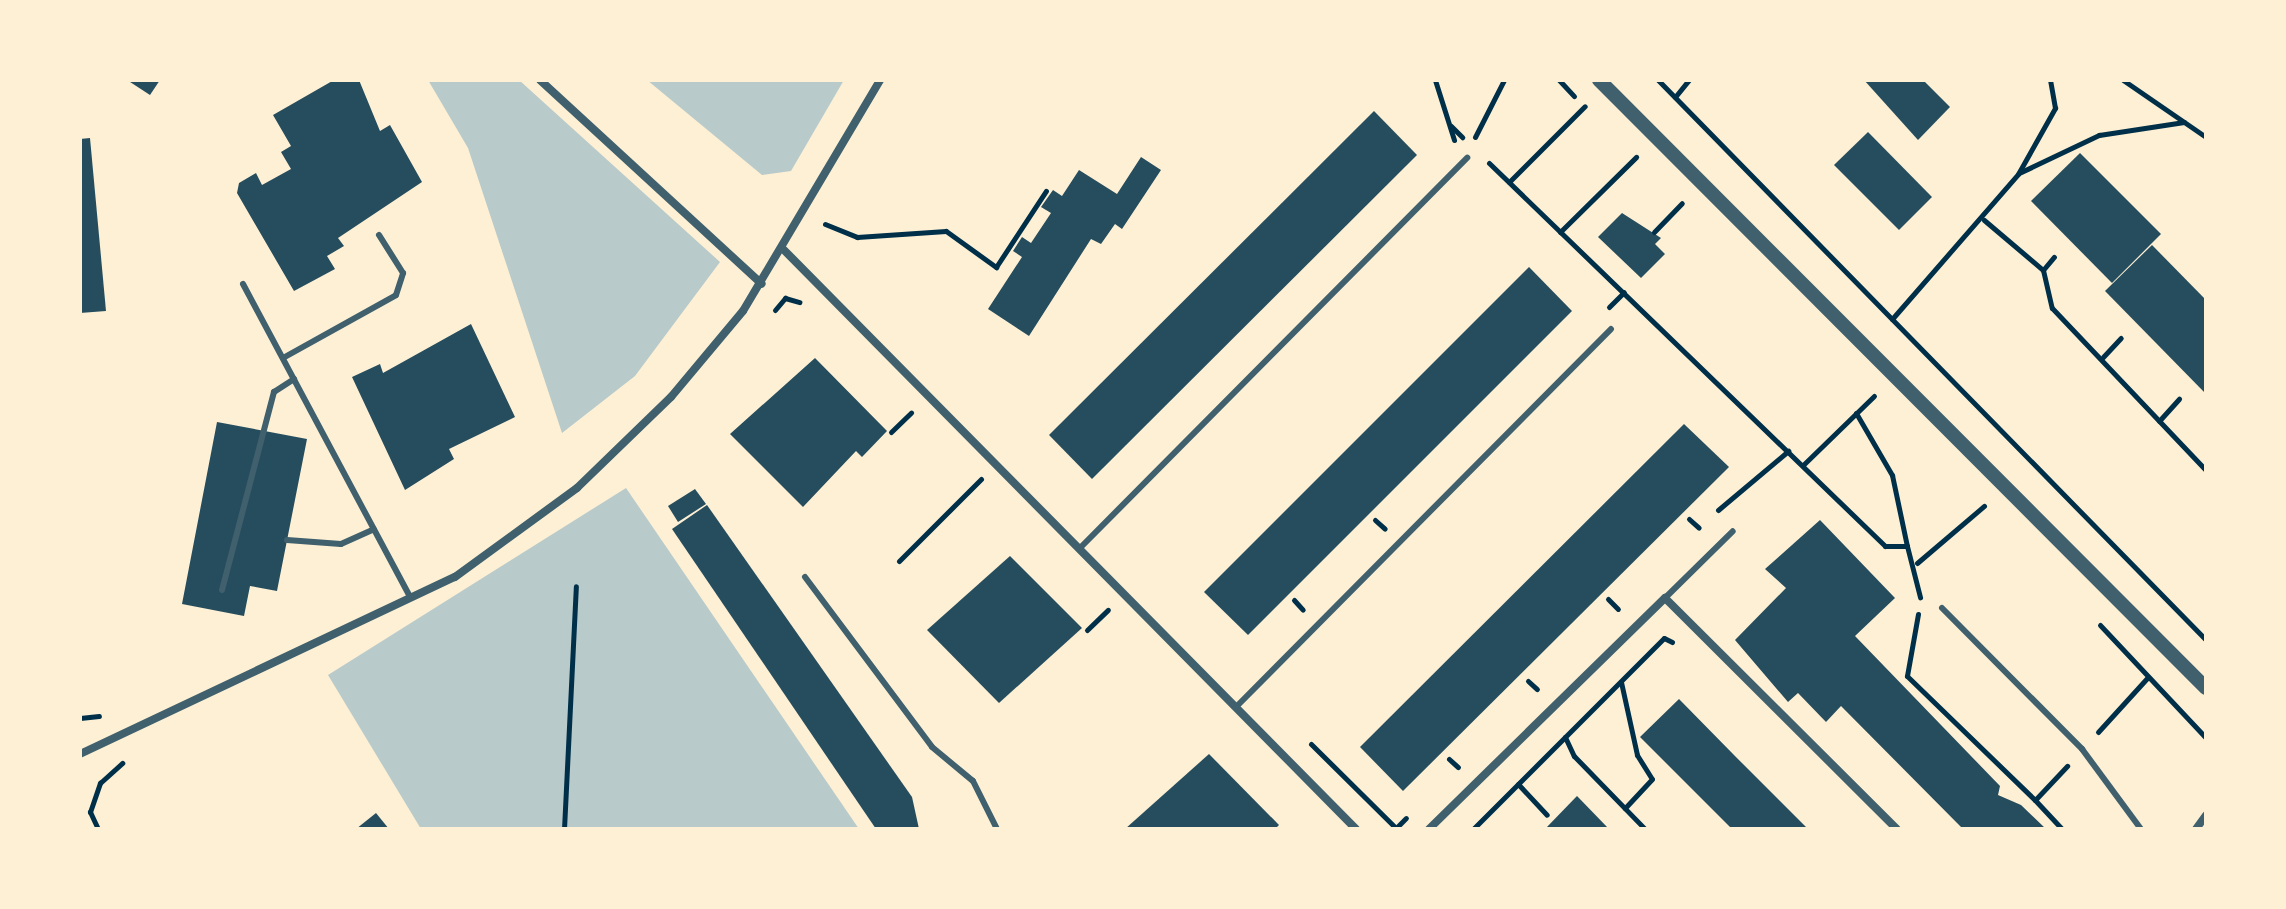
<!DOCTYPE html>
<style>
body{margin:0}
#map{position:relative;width:2286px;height:909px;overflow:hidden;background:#fdf0d5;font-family:Barlow,sans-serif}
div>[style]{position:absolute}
.green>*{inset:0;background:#b9caca}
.building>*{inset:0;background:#264d5e}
.path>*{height:5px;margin:-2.5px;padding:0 2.5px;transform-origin:2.5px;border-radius:2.5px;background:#003049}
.service>*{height:6px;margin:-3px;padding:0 3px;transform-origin:3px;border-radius:3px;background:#3f606c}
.minor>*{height:8px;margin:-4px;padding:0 4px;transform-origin:4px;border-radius:4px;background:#3f606c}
.tertiary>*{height:14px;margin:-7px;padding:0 7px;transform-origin:7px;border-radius:7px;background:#3f606c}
span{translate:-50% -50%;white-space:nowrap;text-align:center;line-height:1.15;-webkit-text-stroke:6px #fdf0d5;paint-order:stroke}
.frame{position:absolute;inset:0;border:82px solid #fdf0d5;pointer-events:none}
</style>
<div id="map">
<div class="green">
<div style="clip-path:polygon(428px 80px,519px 80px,720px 262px,635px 376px,562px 433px,468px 148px)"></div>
<div style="clip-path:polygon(647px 80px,844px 80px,791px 171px,762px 175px)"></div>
<div style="clip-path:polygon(626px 488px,859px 829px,421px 829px,328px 675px)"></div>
</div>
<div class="building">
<div style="clip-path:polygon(127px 80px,160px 80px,150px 95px)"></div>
<div style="clip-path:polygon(334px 80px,359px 80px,380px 131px,390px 125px,422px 182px,338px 238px,344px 246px,327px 256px,335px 269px,294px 291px,237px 193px,239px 183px,256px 173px,262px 185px,291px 169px,281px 152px,291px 146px,273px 115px)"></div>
<div style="clip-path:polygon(1864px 80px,1923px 80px,1950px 107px,1918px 140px)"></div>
<div style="clip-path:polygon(1374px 111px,1417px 155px,1092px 479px,1049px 435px)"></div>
<div style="clip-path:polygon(1868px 132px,1932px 197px,1899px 230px,1834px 165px)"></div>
<div style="clip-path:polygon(90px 138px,106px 311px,80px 313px,80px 139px)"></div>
<div style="clip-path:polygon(2080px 153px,2161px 234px,2112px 283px,2031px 201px)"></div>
<div style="clip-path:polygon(1141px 157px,1161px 170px,1122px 229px,1115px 224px,1101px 244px,1091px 239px,1029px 336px,988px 309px,1022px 257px,1013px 251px,1022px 237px,1031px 243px,1051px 213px,1041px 207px,1053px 190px,1062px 196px,1079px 170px,1117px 194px)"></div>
<div style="clip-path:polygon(1622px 213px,1661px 238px,1655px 244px,1665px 254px,1641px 278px,1598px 237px)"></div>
<div style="clip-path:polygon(2152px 245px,2206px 300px,2206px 394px,2105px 291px)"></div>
<div style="clip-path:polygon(1529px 267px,1572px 311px,1248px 635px,1204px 592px)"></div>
<div style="clip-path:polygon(471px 324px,515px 417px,449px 449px,454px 459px,405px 490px,352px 377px,380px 364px,383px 373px)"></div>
<div style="clip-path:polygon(815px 358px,887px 431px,862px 457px,856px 451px,803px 507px,730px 434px)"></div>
<div style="clip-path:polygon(217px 422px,307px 439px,277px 591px,250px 586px,244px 616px,182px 604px)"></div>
<div style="clip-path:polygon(1684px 424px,1729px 467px,1403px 791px,1360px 747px)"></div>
<div style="clip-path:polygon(695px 489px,706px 504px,678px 522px,668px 506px)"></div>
<div style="clip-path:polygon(707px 505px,912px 797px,919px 829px,876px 829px,672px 529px)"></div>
<div style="clip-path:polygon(1820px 520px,1895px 598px,1855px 636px,2000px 786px,1998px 795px,2021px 805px,2046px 829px,1963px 829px,1841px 706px,1826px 722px,1798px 693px,1788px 702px,1735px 640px,1786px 588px,1765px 569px)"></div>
<div style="clip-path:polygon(1010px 556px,1082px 628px,999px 703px,927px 630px)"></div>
<div style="clip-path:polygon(1679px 699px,1733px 754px,1808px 829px,1732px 829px,1640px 737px)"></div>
<div style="clip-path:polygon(1209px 754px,1279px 825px,1275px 829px,1125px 829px)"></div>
<div style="clip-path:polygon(1577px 796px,1609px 829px,1545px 829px)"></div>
<div style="clip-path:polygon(376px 813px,389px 829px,356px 829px)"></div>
</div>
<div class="path">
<div style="left:1435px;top:80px;width:63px;rotate:72.4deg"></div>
<div style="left:1559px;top:80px;width:22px;rotate:47deg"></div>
<div style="left:1658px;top:80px;width:784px;rotate:45.62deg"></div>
<div style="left:2123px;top:80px;width:101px;rotate:34.5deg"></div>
<div style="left:1675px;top:97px;width:22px;rotate:-51deg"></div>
<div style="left:1451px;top:126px;width:16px;rotate:45deg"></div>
<div style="left:1475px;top:137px;width:64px;rotate:-63deg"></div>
<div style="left:1489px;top:163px;width:551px;rotate:44.04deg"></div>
<div style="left:1885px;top:546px;width:22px"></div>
<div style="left:1907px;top:546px;width:53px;rotate:75.7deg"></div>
<div style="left:2019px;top:173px;width:89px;rotate:-25.4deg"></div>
<div style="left:2099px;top:135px;width:86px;rotate:-8.7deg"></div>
<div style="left:1509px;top:182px;width:107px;rotate:-45deg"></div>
<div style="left:1984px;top:220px;width:77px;rotate:40.3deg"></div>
<div style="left:2043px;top:270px;width:39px;rotate:77deg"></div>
<div style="left:2052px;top:308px;width:224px;rotate:46.5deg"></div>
<div style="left:825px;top:224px;width:35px;rotate:22deg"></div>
<div style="left:857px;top:237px;width:89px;rotate:-3.9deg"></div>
<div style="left:946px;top:231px;width:62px;rotate:35.8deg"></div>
<div style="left:996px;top:267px;width:91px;rotate:-56.7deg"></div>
<div style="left:1560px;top:232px;width:107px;rotate:-44.6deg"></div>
<div style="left:1654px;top:232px;width:40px;rotate:-46deg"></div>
<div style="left:2043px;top:270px;width:17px;rotate:-50deg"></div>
<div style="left:1609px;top:307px;width:21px;rotate:-45deg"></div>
<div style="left:775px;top:310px;width:16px;rotate:-50deg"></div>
<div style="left:785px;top:298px;width:15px;rotate:16deg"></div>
<div style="left:1892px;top:319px;width:192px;rotate:-49deg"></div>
<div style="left:2018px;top:174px;width:76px;rotate:-60.7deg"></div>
<div style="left:2055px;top:108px;width:28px;rotate:-100deg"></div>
<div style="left:2103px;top:357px;width:26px;rotate:-47deg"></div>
<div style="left:1856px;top:413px;width:72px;rotate:59.9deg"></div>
<div style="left:1892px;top:475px;width:73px;rotate:78.1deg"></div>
<div style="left:2159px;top:421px;width:30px;rotate:-48deg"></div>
<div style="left:891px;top:432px;width:28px;rotate:-44deg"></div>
<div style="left:1803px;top:465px;width:99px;rotate:-44.2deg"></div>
<div style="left:1718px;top:510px;width:92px;rotate:-40.1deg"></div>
<div style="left:1689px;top:519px;width:13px;rotate:42deg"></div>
<div style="left:1375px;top:520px;width:13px;rotate:42deg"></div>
<div style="left:899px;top:561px;width:116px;rotate:-45deg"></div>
<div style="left:1917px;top:563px;width:88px;rotate:-40.4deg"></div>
<div style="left:1608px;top:599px;width:14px;rotate:45deg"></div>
<div style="left:1294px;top:600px;width:13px;rotate:48deg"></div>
<div style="left:1918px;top:614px;width:63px;rotate:100.1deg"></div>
<div style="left:1907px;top:676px;width:178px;rotate:44.1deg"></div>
<div style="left:2100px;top:625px;width:155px;rotate:46.8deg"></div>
<div style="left:1087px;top:630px;width:29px;rotate:-44deg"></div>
<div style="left:1528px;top:681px;width:12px;rotate:42deg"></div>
<div style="left:1621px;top:682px;width:75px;rotate:77.6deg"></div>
<div style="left:1637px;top:755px;width:28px;rotate:58deg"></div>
<div style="left:1652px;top:779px;width:40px;rotate:133deg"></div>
<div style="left:80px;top:718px;width:19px;rotate:-6deg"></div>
<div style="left:2098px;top:732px;width:74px;rotate:-47.7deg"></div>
<div style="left:1565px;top:737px;width:21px;rotate:65deg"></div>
<div style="left:1574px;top:756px;width:102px;rotate:45.8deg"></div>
<div style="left:1311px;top:744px;width:120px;rotate:44.7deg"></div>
<div style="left:1396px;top:828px;width:14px;rotate:-45deg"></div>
<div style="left:1449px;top:759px;width:12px;rotate:42deg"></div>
<div style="left:1518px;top:784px;width:42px;rotate:46.9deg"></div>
<div style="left:98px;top:829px;width:19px;rotate:-115deg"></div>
<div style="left:90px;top:812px;width:31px;rotate:-71deg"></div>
<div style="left:100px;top:783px;width:30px;rotate:-42deg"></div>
<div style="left:564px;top:829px;width:243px;rotate:-87.2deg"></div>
<div style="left:1473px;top:829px;width:270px;rotate:-45deg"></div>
<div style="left:1664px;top:638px;width:9px;rotate:27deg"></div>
<div style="left:2062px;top:829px;width:40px;rotate:-133deg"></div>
<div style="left:2035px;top:800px;width:47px;rotate:-46.7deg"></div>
</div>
<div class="service">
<div style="left:243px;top:284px;width:356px;rotate:61.9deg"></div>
<div style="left:283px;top:358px;width:129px;rotate:-29.1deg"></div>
<div style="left:396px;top:295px;width:23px;rotate:-72deg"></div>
<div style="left:403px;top:273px;width:45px;rotate:-122.3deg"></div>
<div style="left:287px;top:540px;width:54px;rotate:4.2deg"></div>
<div style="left:341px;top:544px;width:36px;rotate:-24deg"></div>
<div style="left:1082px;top:546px;width:547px;rotate:-45.22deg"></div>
<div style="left:805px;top:577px;width:212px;rotate:53.2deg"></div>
<div style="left:932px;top:747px;width:53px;rotate:39.7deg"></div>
<div style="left:973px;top:781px;width:54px;rotate:63.4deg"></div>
<div style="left:222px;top:590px;width:205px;rotate:-75.3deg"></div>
<div style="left:274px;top:392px;width:24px;rotate:-33deg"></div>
<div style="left:1665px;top:598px;width:95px;rotate:-44.6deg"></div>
<div style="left:1942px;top:608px;width:199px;rotate:45.2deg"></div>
<div style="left:2082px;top:749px;width:99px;rotate:53.6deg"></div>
<div style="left:1237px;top:706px;width:531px;rotate:-45.23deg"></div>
</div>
<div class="minor">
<div style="left:540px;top:80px;width:301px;rotate:42.6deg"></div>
<div style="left:784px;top:250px;width:814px;rotate:45.35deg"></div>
<div style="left:80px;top:754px;width:415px;rotate:-25.3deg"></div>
<div style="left:455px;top:577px;width:151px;rotate:-36.1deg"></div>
<div style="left:577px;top:488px;width:131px;rotate:-44.1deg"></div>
<div style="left:671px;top:397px;width:112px;rotate:-50.1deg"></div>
<div style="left:743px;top:311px;width:269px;rotate:-59.3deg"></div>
<div style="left:1429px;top:829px;width:330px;rotate:-44.4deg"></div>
<div style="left:1665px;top:598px;width:327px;rotate:44.9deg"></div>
<div style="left:2196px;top:829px;width:17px;rotate:-54deg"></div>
</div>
<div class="tertiary">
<div style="left:1599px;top:80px;width:859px;rotate:45.05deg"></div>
</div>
<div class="frame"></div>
</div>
